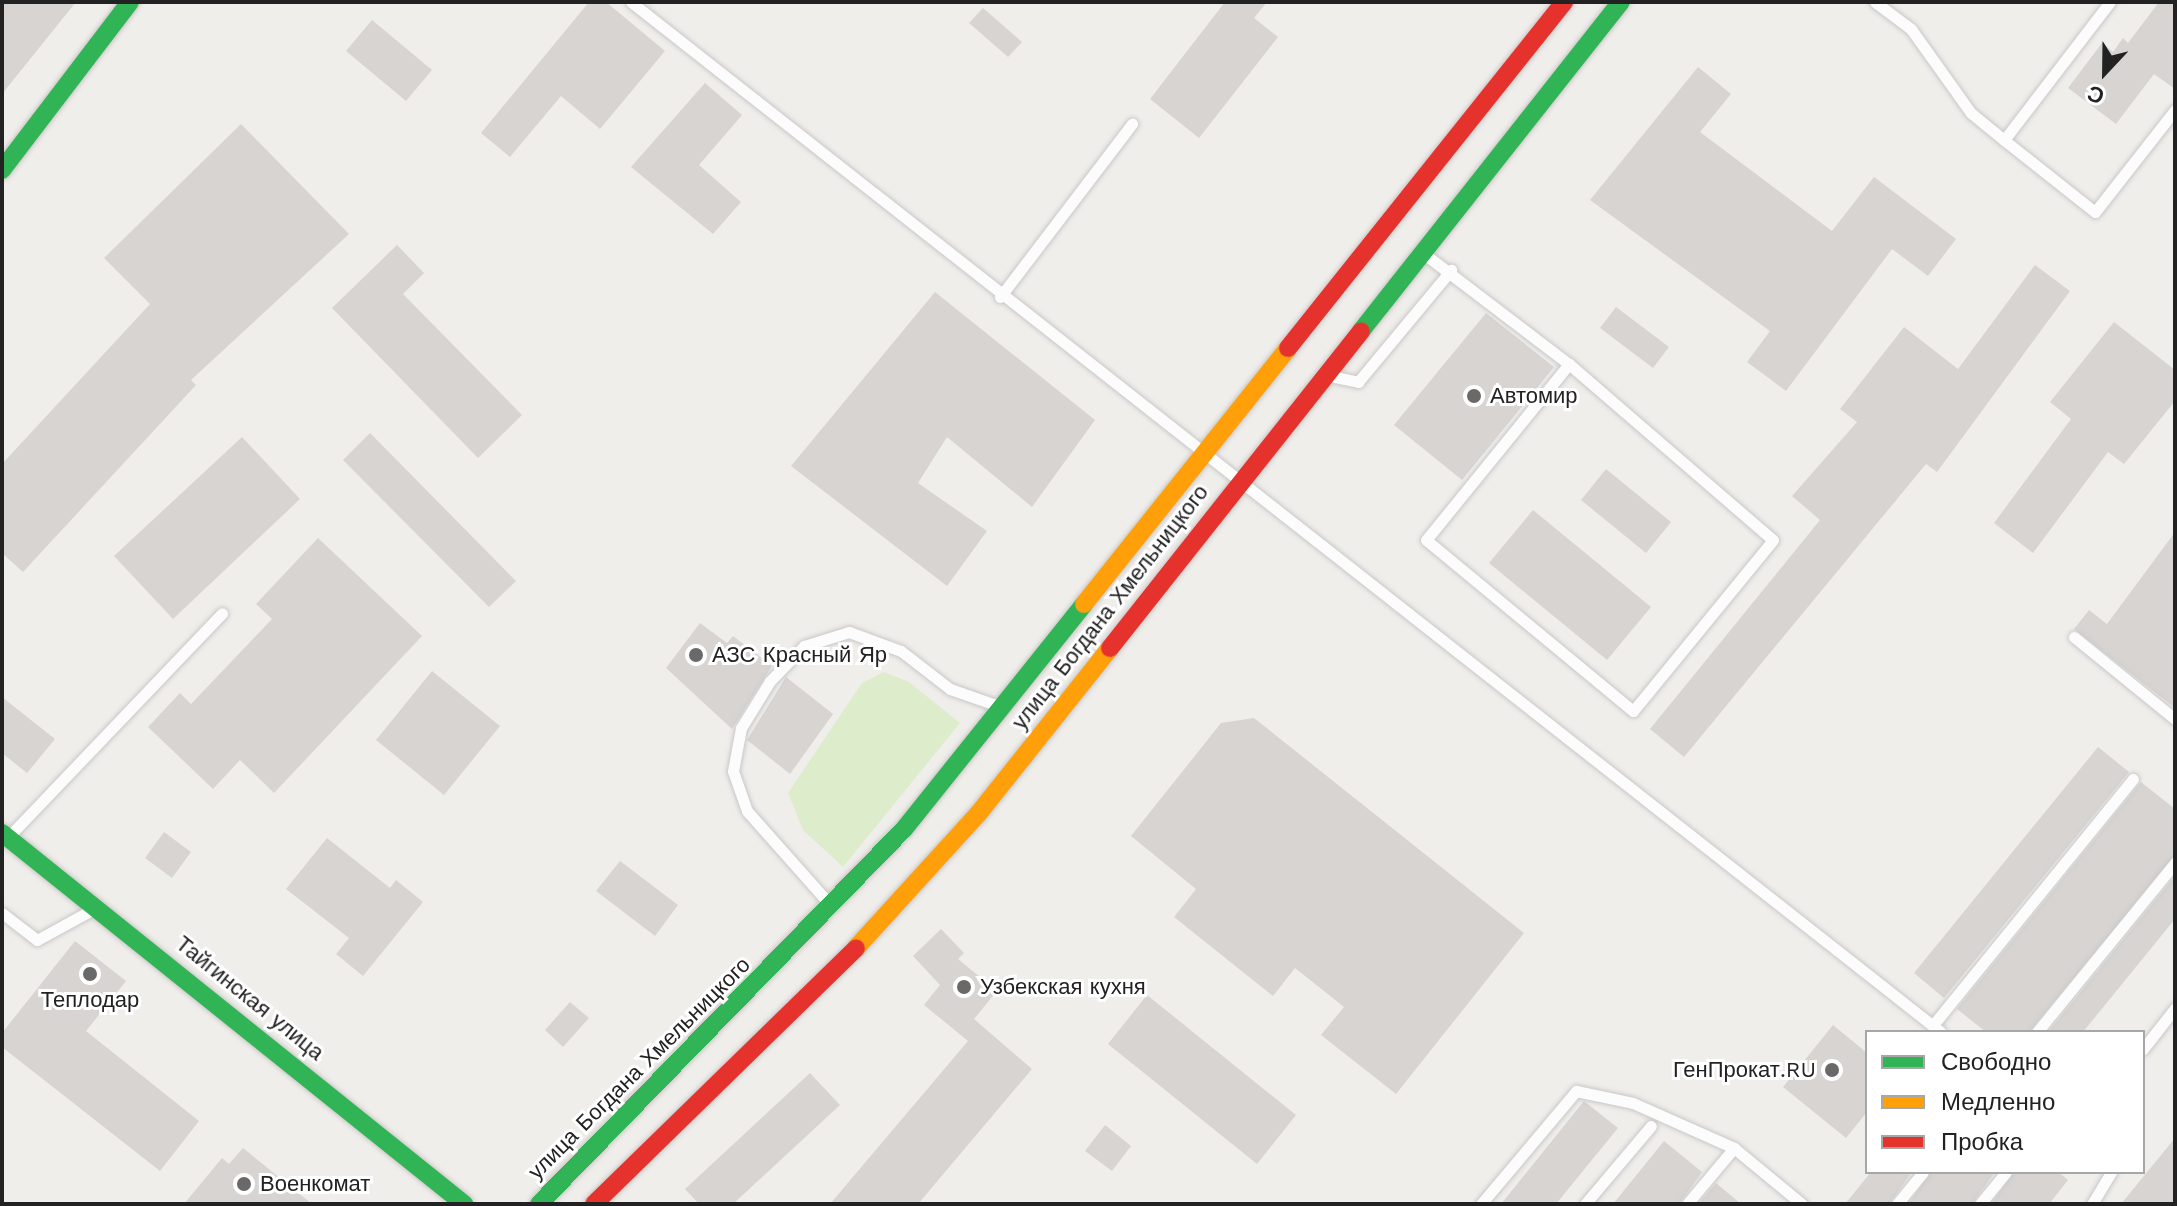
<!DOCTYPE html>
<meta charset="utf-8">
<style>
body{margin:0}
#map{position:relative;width:2177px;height:1206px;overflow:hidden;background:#f0eeeb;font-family:"Work Sans",sans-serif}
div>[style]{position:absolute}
.grass>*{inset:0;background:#ddeccb}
.building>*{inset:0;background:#d7d4d2}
.roads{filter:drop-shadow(0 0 2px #c9c8c7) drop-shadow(0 0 2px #c9c8c7)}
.lane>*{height:11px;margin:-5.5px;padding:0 5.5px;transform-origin:5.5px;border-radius:5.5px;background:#fdfcfc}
.fast>*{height:18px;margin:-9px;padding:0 9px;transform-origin:9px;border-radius:9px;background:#30b455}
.slow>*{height:18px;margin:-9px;padding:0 9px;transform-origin:9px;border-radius:9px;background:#ff9f0a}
.jam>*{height:18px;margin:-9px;padding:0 9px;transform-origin:9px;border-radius:9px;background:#e5322d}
.dots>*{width:22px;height:22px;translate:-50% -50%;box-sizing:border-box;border:4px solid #fff;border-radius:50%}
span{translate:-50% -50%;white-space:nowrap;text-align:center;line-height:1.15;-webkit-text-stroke:6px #fff;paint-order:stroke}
.poi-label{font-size:22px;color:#222}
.left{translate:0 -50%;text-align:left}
.right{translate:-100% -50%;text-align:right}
.street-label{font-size:22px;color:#222}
.frame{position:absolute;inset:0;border:4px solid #222;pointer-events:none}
.legend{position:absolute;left:1865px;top:1030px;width:280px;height:144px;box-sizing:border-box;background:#fff;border:2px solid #a7a7a7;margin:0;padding:10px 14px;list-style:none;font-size:24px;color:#222}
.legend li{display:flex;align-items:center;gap:16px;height:40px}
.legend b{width:40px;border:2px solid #a7a7a7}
.north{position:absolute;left:2065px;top:32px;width:80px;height:80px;-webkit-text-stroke:6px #fff;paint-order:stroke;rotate:202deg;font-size:22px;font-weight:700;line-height:32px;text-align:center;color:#222}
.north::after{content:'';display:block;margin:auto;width:28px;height:36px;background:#222;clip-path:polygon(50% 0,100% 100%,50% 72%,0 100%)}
</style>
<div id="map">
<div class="grass">
<div style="clip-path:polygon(884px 672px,909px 682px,960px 723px,843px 867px,803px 830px,788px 793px,862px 683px)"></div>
</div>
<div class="building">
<div style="clip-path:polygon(2px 2px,76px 2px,2px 94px)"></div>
<div style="clip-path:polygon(589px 2px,606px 2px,665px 51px,600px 129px,561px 96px,510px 157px,481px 133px)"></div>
<div style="clip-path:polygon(1225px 2px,1267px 2px,1254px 18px,1278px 37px,1199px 138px,1150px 99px)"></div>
<div style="clip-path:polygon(2159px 2px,2175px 2px,2175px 89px,2154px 74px,2116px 124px,2068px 88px,2102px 43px,2113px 52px,2123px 38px,2128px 43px)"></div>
<div style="clip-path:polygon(983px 8px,1022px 42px,1008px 57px,969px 23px)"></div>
<div style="clip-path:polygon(372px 20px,432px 70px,406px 101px,346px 51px)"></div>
<div style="clip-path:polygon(1698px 67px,1731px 94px,1700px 132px,1832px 231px,1874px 177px,1956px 239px,1928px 276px,1892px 249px,1786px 391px,1747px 362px,1770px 331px,1590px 200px)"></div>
<div style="clip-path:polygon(705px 83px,742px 115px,699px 165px,741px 202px,713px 234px,631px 167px)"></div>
<div style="clip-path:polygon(241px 124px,349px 234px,191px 380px,196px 385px,23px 572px,2px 553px,2px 464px,150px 304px,104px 258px)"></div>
<div style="clip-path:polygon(397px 245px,424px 273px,403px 294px,522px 415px,478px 458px,332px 308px)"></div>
<div style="clip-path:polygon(2035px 265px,2070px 291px,1937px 472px,1926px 464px,1684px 757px,1650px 729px,1820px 520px,1792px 496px,1857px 422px,1840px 409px,1904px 327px,1958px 369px)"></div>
<div style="clip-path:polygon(935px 292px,1095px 420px,1032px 507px,947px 437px,918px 483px,987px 531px,947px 586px,791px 466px)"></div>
<div style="clip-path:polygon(1616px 307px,1669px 347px,1653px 368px,1600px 328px)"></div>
<div style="clip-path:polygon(1486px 313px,1554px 367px,1462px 480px,1394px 425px)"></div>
<div style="clip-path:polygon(2114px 322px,2175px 370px,2175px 401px,2124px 464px,2108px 452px,2033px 553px,1994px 523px,2071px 419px,2050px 402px)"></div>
<div style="clip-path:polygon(370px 433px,516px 581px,489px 607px,343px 460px)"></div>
<div style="clip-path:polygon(242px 437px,300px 499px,173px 619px,114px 556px)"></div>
<div style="clip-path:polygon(1606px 469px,1671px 522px,1646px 553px,1581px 500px)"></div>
<div style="clip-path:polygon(1533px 510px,1651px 607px,1607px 660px,1489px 563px)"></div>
<div style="clip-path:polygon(2175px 532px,2175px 708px,2074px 629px,2089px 610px,2107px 624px)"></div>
<div style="clip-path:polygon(318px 538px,422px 636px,274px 793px,240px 760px,213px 789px,148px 727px,180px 693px,191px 704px,272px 619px,256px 604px)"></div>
<div style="clip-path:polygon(700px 623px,727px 643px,733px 636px,772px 666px,732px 729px,666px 668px)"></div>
<div style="clip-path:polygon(432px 671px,500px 726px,444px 795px,376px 740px)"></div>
<div style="clip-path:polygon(786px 677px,833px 714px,790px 774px,747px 740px)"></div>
<div style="clip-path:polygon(2px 697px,55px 739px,27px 773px,2px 753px)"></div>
<div style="clip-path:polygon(1254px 718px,1524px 933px,1396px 1094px,1321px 1035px,1344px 1007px,1295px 968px,1273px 996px,1174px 917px,1196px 889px,1131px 836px,1221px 723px)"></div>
<div style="clip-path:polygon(2098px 747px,2129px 772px,1944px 998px,1914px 973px)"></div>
<div style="clip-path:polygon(2141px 782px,2175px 809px,2175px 855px,2029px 1032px,1986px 1032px,1957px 1009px)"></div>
<div style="clip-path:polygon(164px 832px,191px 852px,172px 878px,145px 858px)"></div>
<div style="clip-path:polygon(327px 838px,390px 888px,396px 880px,423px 902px,363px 976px,336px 954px,349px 938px,286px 889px)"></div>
<div style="clip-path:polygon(620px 861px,678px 905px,655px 936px,596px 891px)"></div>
<div style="clip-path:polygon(2175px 876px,2175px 919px,2083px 1032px,2048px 1032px)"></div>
<div style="clip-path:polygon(941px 929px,964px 953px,958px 959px,997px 991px,974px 1019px,1032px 1069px,918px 1204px,830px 1204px,968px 1041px,924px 1005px,940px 985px,913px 956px)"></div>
<div style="clip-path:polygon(75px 941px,126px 981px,86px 1031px,199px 1121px,160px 1171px,2px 1047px,2px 1033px)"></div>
<div style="clip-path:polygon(1147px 995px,1296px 1115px,1257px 1164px,1108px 1044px)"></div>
<div style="clip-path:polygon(570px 1002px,589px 1018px,563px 1047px,545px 1030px)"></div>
<div style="clip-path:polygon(1833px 1025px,1867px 1053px,1867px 1112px,1846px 1138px,1783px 1087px)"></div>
<div style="clip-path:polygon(810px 1073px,840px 1105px,733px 1204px,699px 1204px,685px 1189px)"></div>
<div style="clip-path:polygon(1584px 1101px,1618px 1128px,1556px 1204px,1501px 1204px)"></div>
<div style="clip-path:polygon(1105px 1125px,1131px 1146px,1112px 1171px,1085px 1151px)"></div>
<div style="clip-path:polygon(2175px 1138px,2175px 1204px,2121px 1204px)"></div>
<div style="clip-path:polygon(1664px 1141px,1702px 1172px,1679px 1204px,1613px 1204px)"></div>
<div style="clip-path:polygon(243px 1148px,312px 1204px,184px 1204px,222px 1158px,229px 1164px)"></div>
<div style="clip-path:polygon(1871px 1172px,1912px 1172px,1889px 1204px,1845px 1204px)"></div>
<div style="clip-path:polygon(1931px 1172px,1995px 1172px,1972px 1204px,1908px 1204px)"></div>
<div style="clip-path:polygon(2014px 1172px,2058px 1172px,2068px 1180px,2049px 1204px,1991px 1204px)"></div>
<div style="clip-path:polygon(1716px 1183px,1741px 1204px,1698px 1204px)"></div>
</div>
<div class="roads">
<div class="lane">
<div style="left:631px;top:2px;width:1666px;rotate:38.18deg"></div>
<div style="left:1875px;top:2px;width:45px;rotate:36.9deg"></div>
<div style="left:1911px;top:29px;width:103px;rotate:54.5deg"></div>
<div style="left:1971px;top:113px;width:43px;rotate:39.3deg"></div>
<div style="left:2004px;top:140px;width:174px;rotate:-52.5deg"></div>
<div style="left:2004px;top:140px;width:116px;rotate:38.4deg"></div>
<div style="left:2095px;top:212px;width:130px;rotate:-51.9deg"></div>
<div style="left:1427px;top:256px;width:178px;rotate:37.3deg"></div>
<div style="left:1569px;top:364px;width:269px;rotate:40.8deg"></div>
<div style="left:1773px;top:540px;width:221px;rotate:129.3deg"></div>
<div style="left:1633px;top:711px;width:268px;rotate:-140.4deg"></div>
<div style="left:1426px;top:540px;width:227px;rotate:-50.9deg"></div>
<div style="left:1000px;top:297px;width:218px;rotate:-52.7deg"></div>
<div style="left:1335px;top:377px;width:24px;rotate:12deg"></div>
<div style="left:1358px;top:382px;width:146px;rotate:-50.3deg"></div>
<div style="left:2074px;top:637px;width:130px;rotate:39.1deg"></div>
<div style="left:14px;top:831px;width:301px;rotate:-46.3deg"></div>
<div style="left:826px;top:900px;width:119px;rotate:-131.6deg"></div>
<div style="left:747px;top:811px;width:42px;rotate:-109.3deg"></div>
<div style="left:733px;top:771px;width:44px;rotate:-79.5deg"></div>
<div style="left:741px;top:728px;width:55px;rotate:-58.3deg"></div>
<div style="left:770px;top:681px;width:49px;rotate:-45.8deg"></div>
<div style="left:804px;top:646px;width:47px;rotate:-17.3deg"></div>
<div style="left:849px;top:632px;width:55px;rotate:20.1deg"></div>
<div style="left:901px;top:651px;width:62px;rotate:37.8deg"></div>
<div style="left:950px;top:689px;width:46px;rotate:19.2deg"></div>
<div style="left:2px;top:913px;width:44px;rotate:37.6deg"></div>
<div style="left:37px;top:940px;width:58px;rotate:-28.8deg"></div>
<div style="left:1933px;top:1025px;width:317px;rotate:-50.9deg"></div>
<div style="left:2037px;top:1032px;width:218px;rotate:-50.8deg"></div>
<div style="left:2143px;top:1049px;width:52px;rotate:-52deg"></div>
<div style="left:1481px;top:1204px;width:148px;rotate:-49.9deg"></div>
<div style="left:1576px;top:1091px;width:58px;rotate:11.9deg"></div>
<div style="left:1633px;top:1103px;width:111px;rotate:24deg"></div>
<div style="left:1734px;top:1148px;width:88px;rotate:39.5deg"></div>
<div style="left:1585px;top:1204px;width:102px;rotate:-49.8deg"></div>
<div style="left:1687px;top:1204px;width:73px;rotate:-50deg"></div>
<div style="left:1897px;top:1204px;width:41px;rotate:-50.9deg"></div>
<div style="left:1980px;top:1204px;width:41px;rotate:-50.9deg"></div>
<div style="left:2092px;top:1204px;width:37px;rotate:-59deg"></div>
</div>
<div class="fast">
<div style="left:2px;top:170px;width:211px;rotate:-52.7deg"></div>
<div style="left:1361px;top:331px;width:419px;rotate:-51.7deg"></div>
<div style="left:2px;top:833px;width:593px;rotate:38.77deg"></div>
<div style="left:539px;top:1204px;width:523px;rotate:-45.77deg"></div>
<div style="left:904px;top:829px;width:288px;rotate:-51.3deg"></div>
</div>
<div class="slow">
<div style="left:1084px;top:604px;width:327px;rotate:-51.4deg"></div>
<div style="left:856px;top:948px;width:181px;rotate:-47.7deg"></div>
<div style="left:978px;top:814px;width:212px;rotate:-51.5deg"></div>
</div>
<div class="jam">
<div style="left:1288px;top:348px;width:443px;rotate:-51.4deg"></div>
<div style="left:1110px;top:648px;width:404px;rotate:-51.6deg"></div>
<div style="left:594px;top:1204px;width:366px;rotate:-44.3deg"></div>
</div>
</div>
<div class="dots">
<div style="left:1474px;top:396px;background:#6a6968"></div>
<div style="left:696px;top:655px;background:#6a6968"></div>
<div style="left:90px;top:974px;background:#6a6968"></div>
<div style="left:964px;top:987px;background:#6a6968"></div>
<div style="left:1832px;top:1070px;background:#6a6968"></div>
<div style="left:244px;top:1184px;background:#6a6968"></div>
</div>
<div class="poi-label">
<span class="left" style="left:1490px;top:396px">Автомир</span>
<span class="left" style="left:712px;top:655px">АЗС Красный Яр</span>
<span class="left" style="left:980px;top:987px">Узбекская кухня</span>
<span style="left:90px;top:1000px">Теплодар</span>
<span class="right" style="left:1816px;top:1070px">ГенПрокат.RU</span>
<span class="left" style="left:260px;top:1184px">Военкомат</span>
</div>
<div class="street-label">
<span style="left:1110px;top:607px;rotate:-52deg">улица Богдана Хмельницкого</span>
<span style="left:250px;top:998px;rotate:39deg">Тайгинская улица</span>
<span style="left:639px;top:1068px;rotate:-45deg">улица Богдана Хмельницкого</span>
</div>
<div class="frame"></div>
<ul class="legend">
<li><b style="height:10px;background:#30b455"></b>Свободно</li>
<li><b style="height:10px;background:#ff9f0a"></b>Медленно</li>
<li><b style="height:10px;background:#e5322d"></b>Пробка</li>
</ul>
<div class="north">С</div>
</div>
